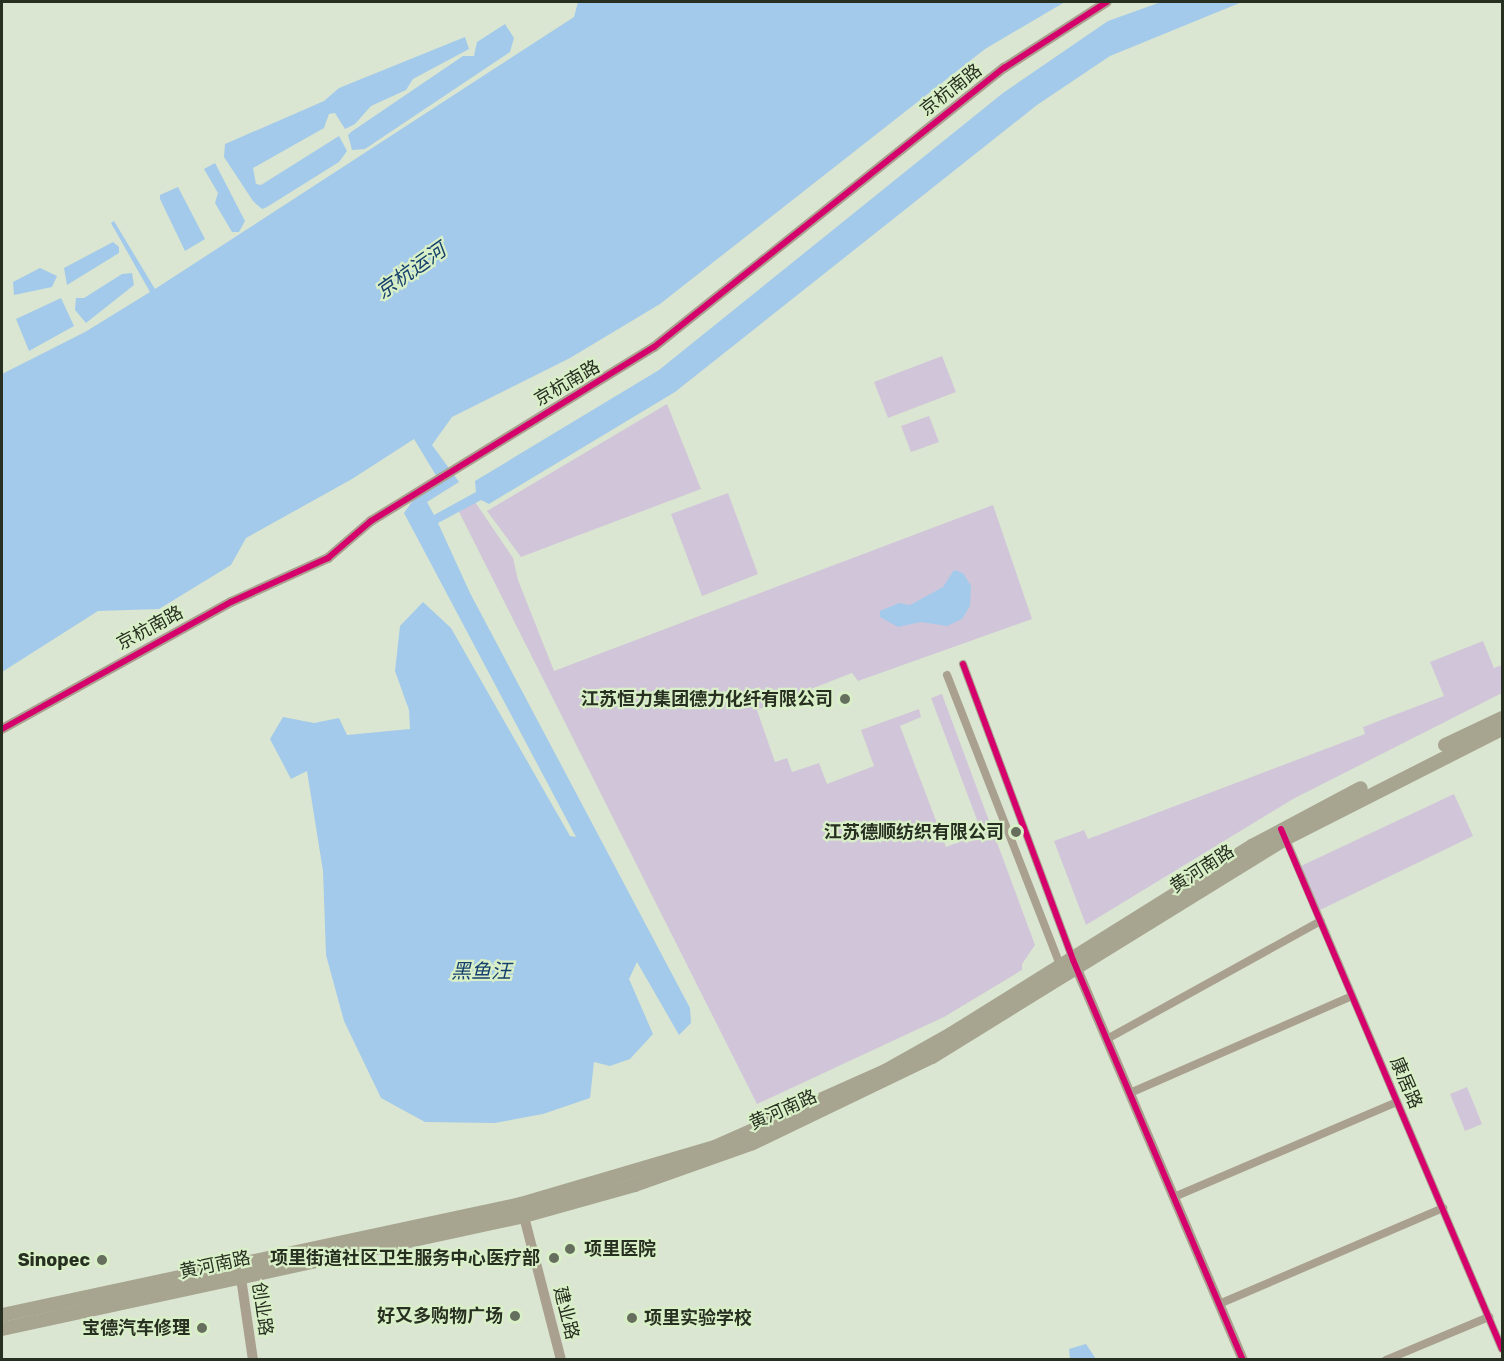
<!DOCTYPE html>
<meta charset="utf-8">
<style>
body{margin:0}
#map{position:relative;width:1504px;height:1361px;overflow:hidden;background:#dae6d1;font-family:Rubik,"Noto Sans SC",sans-serif}
div>[style]{position:absolute}
.green>*{inset:0;background:#d1c6d9}
.water>*{inset:0;background:#a3caea}
.minor>*{height:8px;margin:-4px;padding:0 4px;transform-origin:4px;border-radius:4px;background:#aaa08f}
.tertiary>*{height:10px;margin:-5px;padding:0 5px;transform-origin:5px;border-radius:5px;background:#aaa08f}
.primary>*{height:14px;margin:-7px;padding:0 7px;transform-origin:7px;border-radius:7px;background:#a7a490}
.cycleway>*{height:6px;margin:-3px;padding:0 3px;transform-origin:3px;border-radius:3px;background:#d6006c}
.dots>*{width:16px;height:16px;translate:-50% -50%;box-sizing:border-box;border:3px solid #d9efc8;border-radius:50%}
span{translate:-50% -50%;white-space:nowrap;text-align:center;line-height:1.15;-webkit-text-stroke:4.5px #d9efc8;paint-order:stroke}
.street-label{font-size:18px;color:#272f20}
.poi-label{font-size:18px;color:#272f20;font-weight:700}
.right{translate:-100% -50%;text-align:right}
.left{translate:0 -50%;text-align:left}
.water-label{font-size:20px;color:#15416c;font-style:italic}
.frame{position:absolute;inset:0;border:3px solid #272f20;pointer-events:none}
</style>
<div id="map">
<div class="green">
<div style="clip-path:polygon(942px 356px,956px 392px,888px 418px,874px 382px)"></div>
<div style="clip-path:polygon(667px 404px,701px 489px,521px 557px,487px 511px)"></div>
<div style="clip-path:polygon(929px 416px,939px 442px,911px 452px,901px 426px)"></div>
<div style="clip-path:polygon(728px 493px,758px 574px,702px 596px,671px 514px)"></div>
<div style="clip-path:polygon(471px 496px,513px 558px,518px 580px,554px 671px,993px 505px,1032px 619px,858px 681px,852px 673px,757px 710px,775px 762px,787px 758px,792px 772px,819px 763px,827px 784px,874px 766px,861px 730px,919px 709px,921px 717px,900px 726px,946px 847px,982px 833px,931px 698px,942px 694px,1035px 945px,1022px 964px,1022px 970px,944px 1017px,757px 1104px,455px 504px)"></div>
<div style="clip-path:polygon(1483px 641px,1494px 668px,1502px 665px,1502px 693px,1293px 799px,1086px 925px,1054px 841px,1084px 830px,1088px 839px,1365px 734px,1363px 727px,1444px 696px,1430px 662px)"></div>
<div style="clip-path:polygon(1454px 794px,1473px 836px,1320px 910px,1301px 866px)"></div>
<div style="clip-path:polygon(1467px 1087px,1482px 1124px,1465px 1131px,1450px 1094px)"></div>
</div>
<div class="water">
<div style="clip-path:polygon(578px 2px,1065px 2px,985px 49px,660px 304px,570px 358px,452px 417px,432px 445px,459px 482px,427px 502px,434px 515px,476px 492px,475px 481px,659px 370px,1003px 93px,1108px 21px,1161px 2px,1242px 2px,1110px 56px,1037px 105px,675px 392px,489px 504px,481px 500px,438px 523px,470px 593px,690px 1008px,691px 1023px,679px 1035px,637px 962px,629px 979px,653px 1034px,630px 1059px,610px 1066px,594px 1062px,590px 1098px,543px 1114px,495px 1123px,425px 1122px,381px 1098px,344px 1021px,326px 955px,323px 871px,307px 771px,291px 779px,270px 739px,283px 717px,314px 723px,339px 718px,347px 735px,410px 729px,409px 710px,395px 671px,400px 626px,423px 602px,451px 628px,570px 836px,576px 837px,404px 513px,416px 496px,440px 482px,414px 439px,352px 479px,246px 538px,231px 565px,159px 609px,98px 611px,2px 672px,2px 374px,85px 332px,150px 292px,111px 223px,114px 221px,155px 289px,574px 17px)"></div>
<div style="clip-path:polygon(505px 24px,514px 38px,510px 52px,365px 149px,352px 150px,348px 135px,351px 132px,463px 56px,474px 56px,477px 42px)"></div>
<div style="clip-path:polygon(465px 37px,469px 49px,413px 79px,406px 90px,371px 106px,355px 124px,345px 129px,335px 113px,329px 114px,324px 128px,253px 168px,256px 184px,261px 185px,339px 136px,347px 151px,339px 162px,267px 207px,262px 209px,253px 201px,224px 157px,225px 144px,324px 101px,339px 88px)"></div>
<div style="clip-path:polygon(215px 163px,245px 221px,239px 232px,232px 232px,215px 203px,218px 193px,204px 169px)"></div>
<div style="clip-path:polygon(178px 187px,205px 239px,185px 251px,160px 199px,160px 195px)"></div>
<div style="clip-path:polygon(113px 242px,119px 247px,119px 253px,67px 285px,64px 268px)"></div>
<div style="clip-path:polygon(40px 268px,57px 276px,52px 287px,14px 295px,13px 282px)"></div>
<div style="clip-path:polygon(132px 273px,134px 285px,86px 323px,75px 310px,76px 298px,84px 298px,122px 274px)"></div>
<div style="clip-path:polygon(61px 298px,74px 326px,29px 351px,16px 319px)"></div>
<div style="clip-path:polygon(954px 570px,963px 573px,971px 586px,970px 606px,962px 619px,947px 626px,921px 622px,898px 627px,880px 617px,880px 611px,899px 603px,910px 605px,943px 587px)"></div>
<div style="clip-path:polygon(1086px 1344px,1096px 1359px,1070px 1359px,1069px 1349px)"></div>
</div>
<div class="minor">
<div style="left:963px;top:664px;width:316px;rotate:69.6deg"></div>
<div style="left:947px;top:675px;width:314px;rotate:68.7deg"></div>
<div style="left:1284px;top:835px;width:558px;rotate:67.02deg"></div>
<div style="left:1107px;top:1039px;width:244px;rotate:-28.9deg"></div>
<div style="left:1130px;top:1093px;width:242px;rotate:-23.6deg"></div>
<div style="left:1174px;top:1197px;width:242px;rotate:-23.1deg"></div>
<div style="left:1219px;top:1304px;width:244px;rotate:-23.2deg"></div>
<div style="left:1386px;top:1360px;width:112px;rotate:-22.7deg"></div>
</div>
<div class="tertiary">
<div style="left:2px;top:729px;width:262px;rotate:-29deg"></div>
<div style="left:231px;top:602px;width:107px;rotate:-24.4deg"></div>
<div style="left:328px;top:558px;width:57px;rotate:-40.7deg"></div>
<div style="left:371px;top:521px;width:332px;rotate:-31.6deg"></div>
<div style="left:654px;top:347px;width:448px;rotate:-38.6deg"></div>
<div style="left:1004px;top:68px;width:122px;rotate:-32.7deg"></div>
<div style="left:1074px;top:962px;width:432px;rotate:67deg"></div>
<div style="left:522px;top:1209px;width:156px;rotate:75.5deg"></div>
<div style="left:240px;top:1271px;width:90px;rotate:81.7deg"></div>
</div>
<div class="primary">
<div style="left:1445px;top:745px;width:63px;rotate:-25.3deg"></div>
<div style="left:2px;top:1315px;width:531px;rotate:-12.07deg"></div>
<div style="left:521px;top:1204px;width:202px;rotate:-16.4deg"></div>
<div style="left:715px;top:1147px;width:186px;rotate:-24.1deg"></div>
<div style="left:885px;top:1071px;width:76px;rotate:-29.3deg"></div>
<div style="left:951px;top:1034px;width:355px;rotate:-32deg"></div>
<div style="left:1252px;top:846px;width:123px;rotate:-28deg"></div>
<div style="left:2px;top:1329px;width:534px;rotate:-12.21deg"></div>
<div style="left:524px;top:1216px;width:115px;rotate:-15.6deg"></div>
<div style="left:635px;top:1185px;width:125px;rotate:-19.6deg"></div>
<div style="left:753px;top:1143px;width:199px;rotate:-25.7deg"></div>
<div style="left:932px;top:1057px;width:415px;rotate:-31.7deg"></div>
<div style="left:1285px;top:839px;width:243px;rotate:-26.9deg"></div>
</div>
<div class="cycleway">
<div style="left:963px;top:664px;width:316px;rotate:69.6deg"></div>
<div style="left:1073px;top:960px;width:435px;rotate:67deg"></div>
<div style="left:2px;top:729px;width:262px;rotate:-29deg"></div>
<div style="left:231px;top:602px;width:107px;rotate:-24.4deg"></div>
<div style="left:328px;top:558px;width:57px;rotate:-40.7deg"></div>
<div style="left:371px;top:521px;width:332px;rotate:-31.6deg"></div>
<div style="left:654px;top:347px;width:448px;rotate:-38.6deg"></div>
<div style="left:1004px;top:68px;width:122px;rotate:-32.7deg"></div>
<div style="left:1281px;top:829px;width:565px;rotate:66.97deg"></div>
</div>
<div class="dots">
<div style="left:845px;top:699px;background:#666f5e"></div>
<div style="left:1016px;top:832px;background:#666f5e"></div>
<div style="left:570px;top:1249px;background:#666f5e"></div>
<div style="left:554px;top:1258px;background:#666f5e"></div>
<div style="left:102px;top:1260px;background:#666f5e"></div>
<div style="left:515px;top:1316px;background:#666f5e"></div>
<div style="left:632px;top:1318px;background:#666f5e"></div>
<div style="left:202px;top:1328px;background:#666f5e"></div>
</div>
<div class="street-label">
<span style="left:951px;top:90px;rotate:-38deg">京杭南路</span>
<span style="left:567px;top:383px;rotate:-30deg">京杭南路</span>
<span style="left:150px;top:628px;rotate:-28deg">京杭南路</span>
<span style="left:1202px;top:869px;rotate:-33deg">黄河南路</span>
<span style="left:1406px;top:1083px;rotate:67deg">康居路</span>
<span style="left:783px;top:1110px;rotate:-24deg">黄河南路</span>
<span style="left:215px;top:1265px;rotate:-12deg">黄河南路</span>
<span style="left:262px;top:1309px;rotate:82deg">创业路</span>
<span style="left:566px;top:1313px;rotate:76deg">建业路</span>
</div>
<div class="poi-label">
<span class="right" style="left:833px;top:699px">江苏恒力集团德力化纤有限公司</span>
<span class="right" style="left:1004px;top:832px">江苏德顺纺织有限公司</span>
<span class="left" style="left:584px;top:1249px">项里医院</span>
<span class="right" style="left:540px;top:1258px">项里街道社区卫生服务中心医疗部</span>
<span class="right" style="left:90px;top:1260px">Sinopec</span>
<span class="right" style="left:503px;top:1316px">好又多购物广场</span>
<span class="left" style="left:644px;top:1318px">项里实验学校</span>
<span class="right" style="left:190px;top:1328px">宝德汽车修理</span>
</div>
<div class="water-label">
<span style="left:411px;top:271px;rotate:-35deg">京杭运河</span>
<span style="left:481px;top:971px">黑鱼汪</span>
</div>
<div class="frame"></div>
</div>
